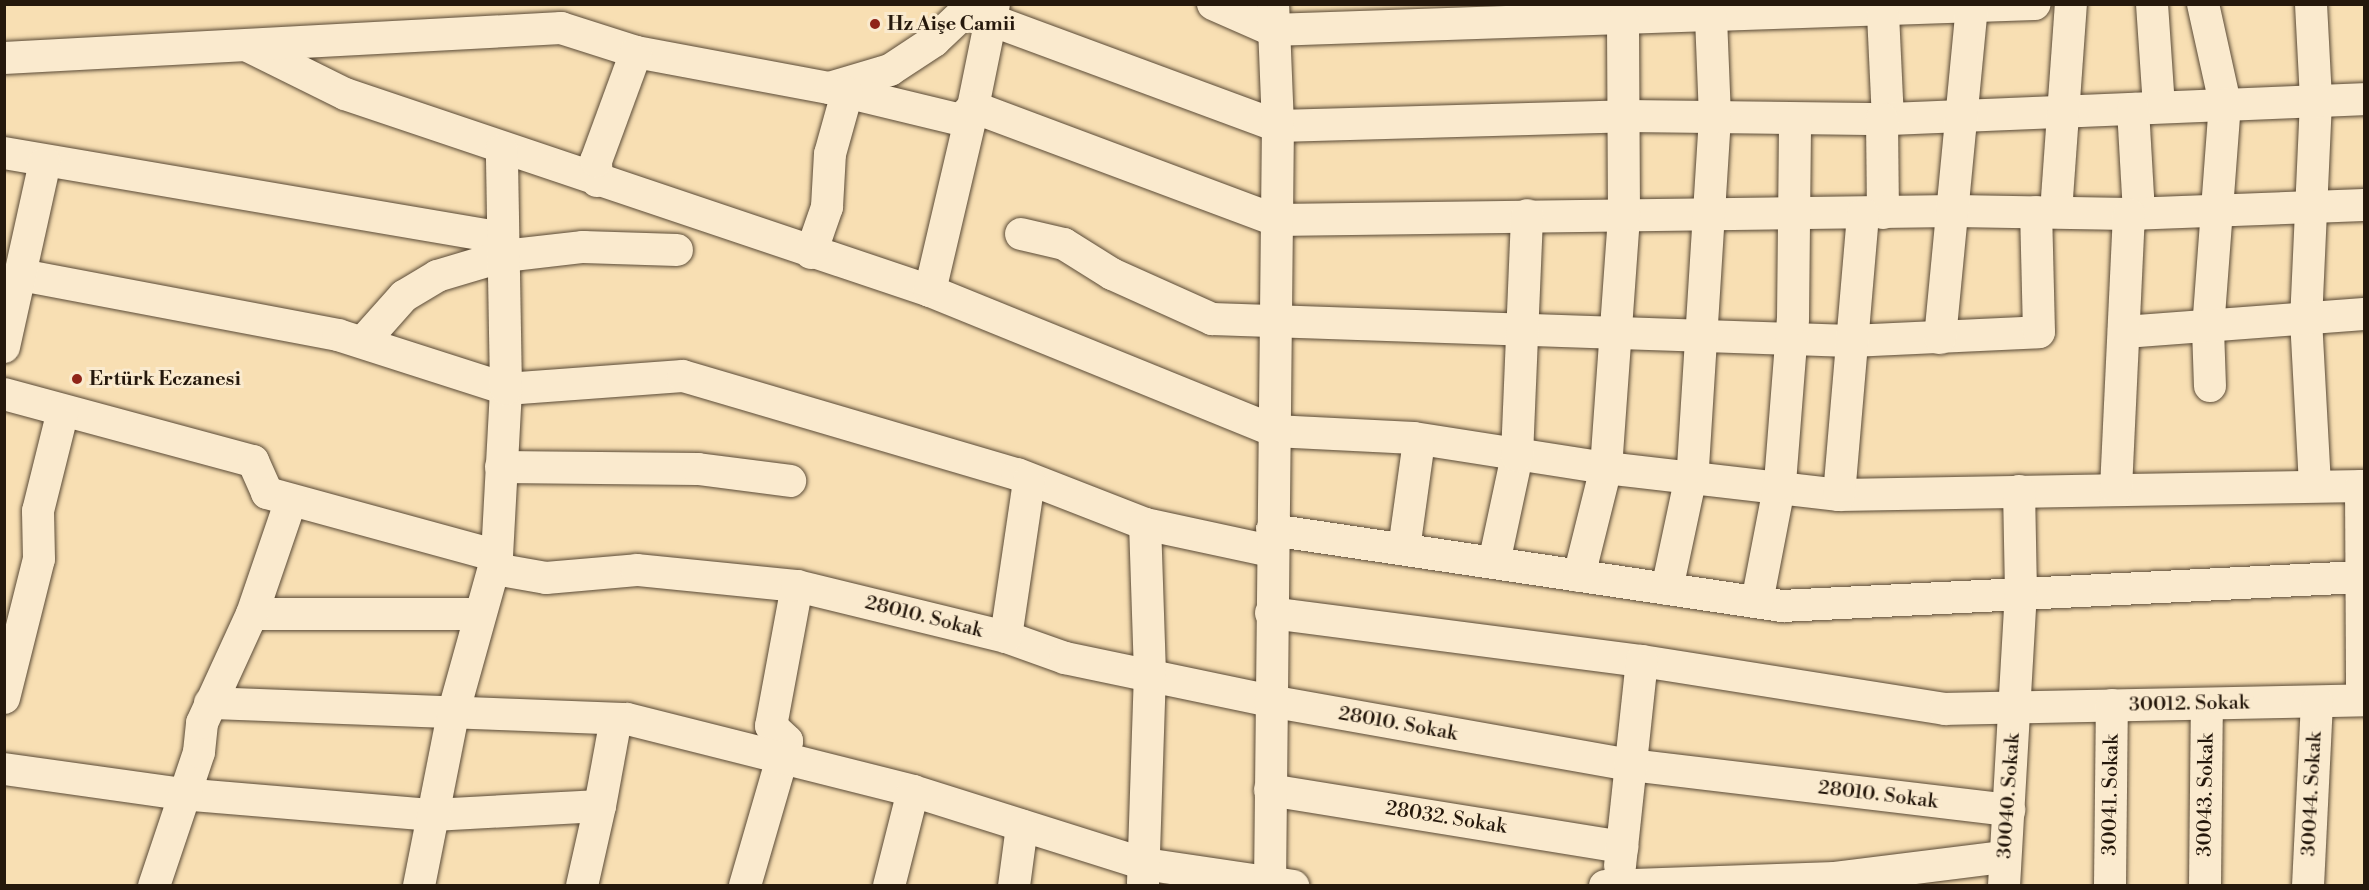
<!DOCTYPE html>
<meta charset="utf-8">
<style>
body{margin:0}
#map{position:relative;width:2369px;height:890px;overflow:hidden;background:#f8dfb3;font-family:"Libre Bodoni",serif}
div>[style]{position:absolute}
.roads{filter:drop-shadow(0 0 2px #5a4a36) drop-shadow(0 0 2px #5a4a36)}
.minor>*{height:32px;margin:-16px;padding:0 16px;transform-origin:16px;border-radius:16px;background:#faeace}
.dots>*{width:16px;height:16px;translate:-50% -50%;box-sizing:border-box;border:3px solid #faeace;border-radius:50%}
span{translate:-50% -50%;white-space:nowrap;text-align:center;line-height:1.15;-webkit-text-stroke:6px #faeace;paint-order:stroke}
.poi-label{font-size:20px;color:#25180c;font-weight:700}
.left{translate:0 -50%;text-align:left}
.street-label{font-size:20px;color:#25180c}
.frame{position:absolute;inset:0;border:6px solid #25180c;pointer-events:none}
</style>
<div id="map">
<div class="roads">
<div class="minor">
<div style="left:1213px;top:4px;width:64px;rotate:23.8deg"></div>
<div style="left:1272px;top:30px;width:763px;rotate:-1.95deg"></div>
<div style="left:2152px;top:4px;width:103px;rotate:86.1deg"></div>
<div style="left:2203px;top:4px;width:101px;rotate:77.5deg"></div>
<div style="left:2225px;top:103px;width:227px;rotate:94.3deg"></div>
<div style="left:2208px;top:329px;width:57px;rotate:88deg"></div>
<div style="left:2311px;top:4px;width:97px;rotate:87deg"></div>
<div style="left:2316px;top:101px;width:218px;rotate:92.6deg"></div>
<div style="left:2306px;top:319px;width:167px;rotate:86.9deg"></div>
<div style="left:1883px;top:14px;width:105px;rotate:87.3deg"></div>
<div style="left:991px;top:20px;width:306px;rotate:20.3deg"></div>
<div style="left:1278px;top:126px;width:349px;rotate:-1.6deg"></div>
<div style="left:1627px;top:116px;width:261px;rotate:0.7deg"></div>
<div style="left:1888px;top:119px;width:476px;rotate:-2.4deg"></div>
<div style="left:250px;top:47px;width:106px;rotate:26.3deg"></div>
<div style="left:345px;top:94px;width:617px;rotate:18.61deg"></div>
<div style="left:930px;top:291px;width:371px;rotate:22.1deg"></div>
<div style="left:1274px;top:431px;width:140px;rotate:2.9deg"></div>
<div style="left:1414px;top:438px;width:194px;rotate:8.9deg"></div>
<div style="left:1606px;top:468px;width:235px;rotate:6.6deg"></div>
<div style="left:1839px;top:495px;width:525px;rotate:-0.98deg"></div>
<div style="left:4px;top:58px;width:558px;rotate:-3.08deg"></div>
<div style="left:561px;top:28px;width:79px;rotate:17.7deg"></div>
<div style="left:636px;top:52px;width:196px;rotate:10.6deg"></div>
<div style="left:829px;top:88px;width:64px;rotate:-16.4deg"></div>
<div style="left:890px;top:70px;width:53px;rotate:-33.4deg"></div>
<div style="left:934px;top:41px;width:54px;rotate:-43.5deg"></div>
<div style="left:833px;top:89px;width:132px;rotate:13.6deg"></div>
<div style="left:961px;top:120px;width:18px;rotate:-47deg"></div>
<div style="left:973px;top:107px;width:105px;rotate:-78.5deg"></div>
<div style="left:2133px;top:109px;width:105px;rotate:86.7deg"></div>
<div style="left:1882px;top:119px;width:94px;rotate:89.4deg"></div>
<div style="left:4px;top:153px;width:506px;rotate:9.67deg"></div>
<div style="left:597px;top:181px;width:20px;rotate:-93deg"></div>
<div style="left:596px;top:161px;width:116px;rotate:-69.8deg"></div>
<div style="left:2056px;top:212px;width:209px;rotate:-85.9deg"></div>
<div style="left:1021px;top:234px;width:44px;rotate:13.1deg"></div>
<div style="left:1064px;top:244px;width:57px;rotate:32deg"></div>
<div style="left:1112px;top:274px;width:110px;rotate:24.2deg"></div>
<div style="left:1212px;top:319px;width:639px;rotate:1.97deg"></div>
<div style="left:1851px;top:341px;width:188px;rotate:-2.7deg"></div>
<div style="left:2039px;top:332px;width:120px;rotate:-91.4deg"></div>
<div style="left:811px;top:253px;width:49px;rotate:-70.8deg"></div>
<div style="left:827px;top:207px;width:53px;rotate:-86.8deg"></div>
<div style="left:830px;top:154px;width:63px;rotate:-74.4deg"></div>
<div style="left:21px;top:275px;width:323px;rotate:10.7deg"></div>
<div style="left:338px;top:335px;width:176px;rotate:17.8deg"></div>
<div style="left:506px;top:389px;width:177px;rotate:-4.2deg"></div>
<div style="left:683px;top:376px;width:348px;rotate:16.4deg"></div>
<div style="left:1017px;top:474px;width:137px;rotate:21.3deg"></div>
<div style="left:1145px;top:524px;width:129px;rotate:12.1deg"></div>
<div style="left:930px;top:291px;width:189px;rotate:-76.8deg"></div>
<div style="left:973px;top:107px;width:323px;rotate:20.5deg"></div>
<div style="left:1276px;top:220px;width:679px;rotate:-0.76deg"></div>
<div style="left:1955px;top:211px;width:174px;rotate:1deg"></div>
<div style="left:2129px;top:214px;width:235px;rotate:-2.2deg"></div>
<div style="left:2124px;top:332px;width:241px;rotate:-4.3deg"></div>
<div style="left:1940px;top:338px;width:332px;rotate:-84.5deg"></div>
<div style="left:363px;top:342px;width:62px;rotate:-48.3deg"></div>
<div style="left:404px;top:296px;width:39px;rotate:-31deg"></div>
<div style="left:437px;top:276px;width:70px;rotate:-16.6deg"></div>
<div style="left:504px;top:256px;width:80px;rotate:-6.5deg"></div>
<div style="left:583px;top:247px;width:94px;rotate:1.8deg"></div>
<div style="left:4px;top:347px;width:189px;rotate:-77.5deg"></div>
<div style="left:4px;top:394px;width:258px;rotate:15.1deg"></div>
<div style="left:253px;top:461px;width:35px;rotate:66deg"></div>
<div style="left:267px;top:493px;width:238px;rotate:15.3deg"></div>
<div style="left:501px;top:467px;width:197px;rotate:0.6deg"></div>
<div style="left:698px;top:469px;width:93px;rotate:7.4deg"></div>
<div style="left:2361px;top:486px;width:214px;rotate:89.7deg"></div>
<div style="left:2116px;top:489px;width:275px;rotate:-87.3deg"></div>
<div style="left:1839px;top:495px;width:282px;rotate:-85.1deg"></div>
<div style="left:1272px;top:530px;width:516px;rotate:8.48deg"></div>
<div style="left:1782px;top:606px;width:580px;rotate:-2.87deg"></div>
<div style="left:1404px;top:549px;width:109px;rotate:-82.1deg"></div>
<div style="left:1494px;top:563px;width:109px;rotate:-77.9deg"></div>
<div style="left:1517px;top:456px;width:241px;rotate:-87.6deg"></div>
<div style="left:495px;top:569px;width:52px;rotate:10deg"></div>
<div style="left:546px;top:578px;width:91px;rotate:-5deg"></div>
<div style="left:637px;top:570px;width:161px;rotate:5.7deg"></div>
<div style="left:797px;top:586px;width:142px;rotate:100.5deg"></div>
<div style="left:771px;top:726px;width:22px;rotate:43deg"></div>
<div style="left:787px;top:741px;width:151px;rotate:106.2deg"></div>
<div style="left:1579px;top:576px;width:111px;rotate:-76deg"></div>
<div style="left:1606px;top:468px;width:255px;rotate:-85.9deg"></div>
<div style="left:1624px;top:214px;width:193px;rotate:-90.3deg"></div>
<div style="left:797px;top:586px;width:215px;rotate:13.7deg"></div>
<div style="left:1006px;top:637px;width:63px;rotate:19.6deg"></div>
<div style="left:1065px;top:658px;width:209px;rotate:11.8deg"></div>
<div style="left:1270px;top:701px;width:367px;rotate:10.1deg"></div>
<div style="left:1631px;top:765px;width:381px;rotate:6.8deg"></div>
<div style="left:1667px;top:589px;width:125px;rotate:-78deg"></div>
<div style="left:1693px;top:467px;width:351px;rotate:-86.4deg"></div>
<div style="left:1715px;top:117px;width:98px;rotate:-92.3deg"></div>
<div style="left:1757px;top:602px;width:121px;rotate:-79.1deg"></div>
<div style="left:1780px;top:483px;width:165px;rotate:-85.5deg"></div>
<div style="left:1793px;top:319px;width:198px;rotate:-89.4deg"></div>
<div style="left:1271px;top:613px;width:374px;rotate:7.4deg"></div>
<div style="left:1642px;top:661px;width:307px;rotate:9deg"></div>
<div style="left:1945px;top:709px;width:419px;rotate:-1.2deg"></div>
<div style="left:252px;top:614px;width:228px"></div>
<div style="left:1006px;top:637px;width:158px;rotate:-81.6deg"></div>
<div style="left:4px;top:698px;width:143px;rotate:-75.9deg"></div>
<div style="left:39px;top:559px;width:48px;rotate:-91.2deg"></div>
<div style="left:38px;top:511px;width:103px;rotate:-76deg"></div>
<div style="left:210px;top:703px;width:417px;rotate:2.2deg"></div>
<div style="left:627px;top:719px;width:295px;rotate:14.1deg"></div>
<div style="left:913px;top:791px;width:242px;rotate:17.5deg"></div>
<div style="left:1144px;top:864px;width:151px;rotate:8.4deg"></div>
<div style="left:4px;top:769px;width:179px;rotate:8deg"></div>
<div style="left:181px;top:794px;width:253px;rotate:4.8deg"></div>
<div style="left:433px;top:815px;width:167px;rotate:-3.1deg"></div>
<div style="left:600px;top:806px;width:82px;rotate:102.7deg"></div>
<div style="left:1270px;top:790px;width:357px;rotate:9.2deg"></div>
<div style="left:600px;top:806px;width:88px;rotate:-79.6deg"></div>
<div style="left:1620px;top:866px;width:206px;rotate:-83.9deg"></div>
<div style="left:1143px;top:883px;width:209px;rotate:-88.1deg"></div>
<div style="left:1150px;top:674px;width:150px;rotate:-91.9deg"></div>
<div style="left:154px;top:886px;width:141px;rotate:-71.4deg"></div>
<div style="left:199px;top:752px;width:29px;rotate:-84deg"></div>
<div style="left:202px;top:723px;width:120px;rotate:-65.4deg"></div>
<div style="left:252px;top:614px;width:120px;rotate:-71.1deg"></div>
<div style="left:419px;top:886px;width:175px;rotate:-78.8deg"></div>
<div style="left:453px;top:714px;width:164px;rotate:-74.4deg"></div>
<div style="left:497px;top:556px;width:167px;rotate:-86.9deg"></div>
<div style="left:506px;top:389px;width:239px;rotate:-91deg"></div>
<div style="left:889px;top:886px;width:98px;rotate:-75.8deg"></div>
<div style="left:1014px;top:886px;width:61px;rotate:-82.4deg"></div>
<div style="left:1270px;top:886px;width:760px;rotate:-89.4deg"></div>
<div style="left:1278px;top:126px;width:122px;rotate:-92.3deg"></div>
<div style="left:1605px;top:886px;width:230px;rotate:-2deg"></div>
<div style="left:1835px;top:878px;width:170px;rotate:-7.1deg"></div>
<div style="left:2004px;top:886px;width:293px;rotate:-86.7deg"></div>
<div style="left:2021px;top:593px;width:102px;rotate:-91.1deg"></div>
<div style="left:2110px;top:886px;width:181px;rotate:-89.4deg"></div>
<div style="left:2205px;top:886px;width:181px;rotate:-89.4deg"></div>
<div style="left:2308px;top:886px;width:184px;rotate:-87.2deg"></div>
</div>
</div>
<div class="dots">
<div style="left:875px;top:24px;background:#8f2418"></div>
<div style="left:77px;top:379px;background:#8f2418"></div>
</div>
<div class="poi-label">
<span class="left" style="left:887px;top:24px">Hz Aişe Camii</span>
<span class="left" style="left:89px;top:379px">Ertürk Eczanesi</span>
</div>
<div class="street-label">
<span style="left:924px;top:617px;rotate:14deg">28010. Sokak</span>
<span style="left:2189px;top:704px;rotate:-1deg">30012. Sokak</span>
<span style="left:1398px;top:724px;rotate:10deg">28010. Sokak</span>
<span style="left:2312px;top:794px;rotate:-87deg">30044. Sokak</span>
<span style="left:1878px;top:795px;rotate:7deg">28010. Sokak</span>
<span style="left:2111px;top:795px;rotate:-89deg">30041. Sokak</span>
<span style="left:2206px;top:795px;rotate:-89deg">30043. Sokak</span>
<span style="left:2009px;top:796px;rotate:-86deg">30040. Sokak</span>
<span style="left:1446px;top:818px;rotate:9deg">28032. Sokak</span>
</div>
<div class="frame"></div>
</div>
